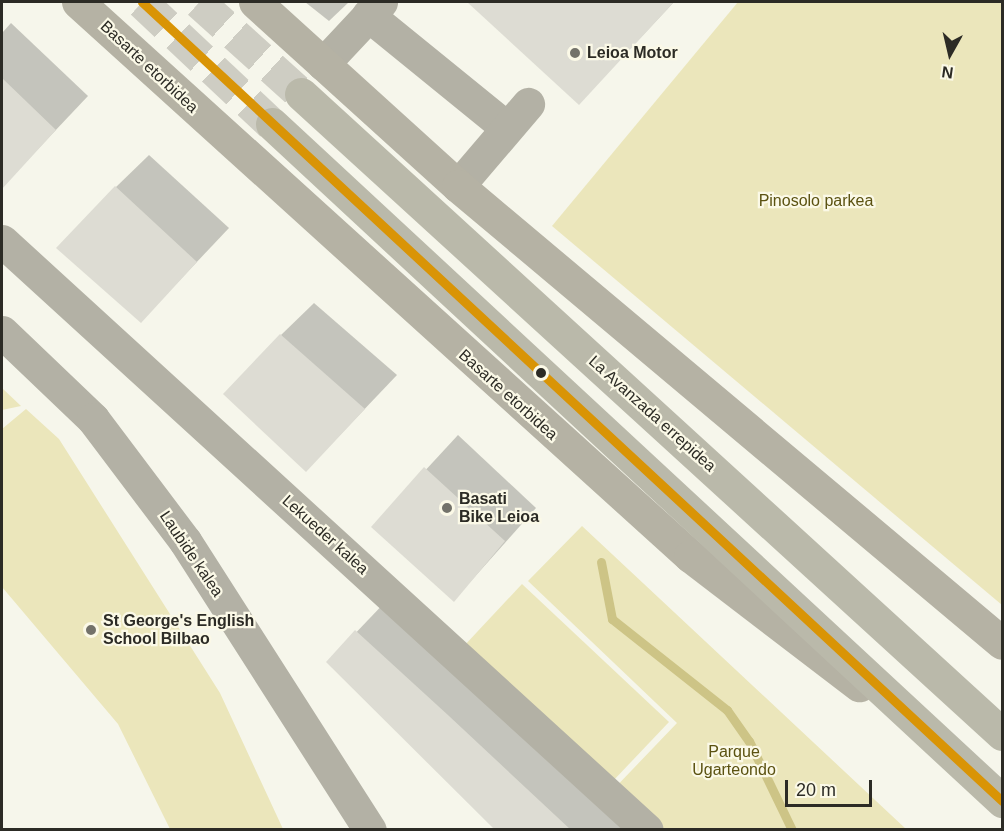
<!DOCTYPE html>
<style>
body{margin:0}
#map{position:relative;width:1004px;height:831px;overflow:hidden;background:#f6f6eb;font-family:Helvetica,sans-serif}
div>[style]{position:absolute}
.green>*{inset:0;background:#ebe6bb}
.shadow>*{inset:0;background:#0003}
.stream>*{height:9px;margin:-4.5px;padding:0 4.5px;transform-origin:4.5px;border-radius:4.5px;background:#cdc486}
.building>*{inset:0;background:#dddcd3}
.highway-tunnel>*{height:33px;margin-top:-16.5px;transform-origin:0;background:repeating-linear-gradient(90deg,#cecdc3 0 33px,transparent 0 49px)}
.minor>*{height:33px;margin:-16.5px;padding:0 16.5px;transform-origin:16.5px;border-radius:16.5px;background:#b3b1a5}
.major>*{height:33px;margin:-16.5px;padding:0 16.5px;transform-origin:16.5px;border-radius:16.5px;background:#b5b2a4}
.highway>*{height:33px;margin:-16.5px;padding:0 16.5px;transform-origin:16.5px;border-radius:16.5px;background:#bab9aa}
.bus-1>*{height:9px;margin:-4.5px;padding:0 4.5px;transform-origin:4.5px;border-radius:4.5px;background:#d99406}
.dots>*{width:16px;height:16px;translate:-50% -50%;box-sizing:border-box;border:3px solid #fbf9e7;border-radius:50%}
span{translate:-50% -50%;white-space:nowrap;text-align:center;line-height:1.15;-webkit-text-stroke:4.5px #fbf9e7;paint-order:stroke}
.poi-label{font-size:16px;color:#2c2b25;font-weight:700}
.left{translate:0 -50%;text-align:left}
.street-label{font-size:16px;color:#2c2b25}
.park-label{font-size:16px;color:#5b5211}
.frame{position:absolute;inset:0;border:3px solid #2c2b25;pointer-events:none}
.north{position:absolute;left:920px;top:24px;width:60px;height:60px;-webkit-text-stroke:4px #fbf9e7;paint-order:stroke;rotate:188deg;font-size:16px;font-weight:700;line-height:24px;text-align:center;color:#2c2b25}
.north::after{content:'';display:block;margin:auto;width:21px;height:27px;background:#2c2b25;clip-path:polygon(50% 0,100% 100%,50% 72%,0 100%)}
.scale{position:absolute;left:785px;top:780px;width:87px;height:27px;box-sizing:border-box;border:3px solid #2c2b25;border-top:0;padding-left:8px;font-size:18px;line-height:21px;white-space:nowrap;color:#2c2b25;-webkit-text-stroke:4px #fbf9e7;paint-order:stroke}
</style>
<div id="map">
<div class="green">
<div style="clip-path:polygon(738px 2px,1002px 2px,1002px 605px,552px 226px)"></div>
<div style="clip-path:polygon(2px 388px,21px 406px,2px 410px)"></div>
<div style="clip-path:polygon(26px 409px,59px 439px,220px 693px,283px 829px,170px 829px,118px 724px,2px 587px,2px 429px)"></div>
<div style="clip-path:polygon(582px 526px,906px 829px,652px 829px,609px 794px,677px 723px,528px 581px)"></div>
<div style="clip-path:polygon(522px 584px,669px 722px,612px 782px,463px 647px)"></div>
</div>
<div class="shadow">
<div style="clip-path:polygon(305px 2px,349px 2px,329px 21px)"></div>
<div style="clip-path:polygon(469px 2px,674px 2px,579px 103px)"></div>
<div style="clip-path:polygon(11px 23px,88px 96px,2px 187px,2px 33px)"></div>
<div style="clip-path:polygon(149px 155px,229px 228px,141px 321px,116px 187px)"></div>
<div style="clip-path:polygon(314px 303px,397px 375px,338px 437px,281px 335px)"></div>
<div style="clip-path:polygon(458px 435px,536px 508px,454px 600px,373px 527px)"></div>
<div style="clip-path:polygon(389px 598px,627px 830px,498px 830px,328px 662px)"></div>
</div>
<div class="stream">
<div style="left:601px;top:562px;width:58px;rotate:79.1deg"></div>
<div style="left:612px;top:619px;width:147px;rotate:38.4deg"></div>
<div style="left:727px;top:710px;width:38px;rotate:55deg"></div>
<div style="left:749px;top:741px;width:99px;rotate:64.2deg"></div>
</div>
<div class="building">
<div style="clip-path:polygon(467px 2px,674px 2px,579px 105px)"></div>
<div style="clip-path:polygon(2px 78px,56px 130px,2px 189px)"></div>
<div style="clip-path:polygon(115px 186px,197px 262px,141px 323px,56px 248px)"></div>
<div style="clip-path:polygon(280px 334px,365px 409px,306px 472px,223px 394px)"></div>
<div style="clip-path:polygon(424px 467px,505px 541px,454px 602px,371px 527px)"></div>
<div style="clip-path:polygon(355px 630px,449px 716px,571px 830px,495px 830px,326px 662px)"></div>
</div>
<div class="highway-tunnel">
<div style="left:142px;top:2px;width:178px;rotate:43.2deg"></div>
<div style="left:199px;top:2px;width:137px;rotate:42deg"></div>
</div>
<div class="minor">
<div style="left:368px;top:15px;width:179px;rotate:39.1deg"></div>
<div style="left:323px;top:64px;width:85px;rotate:-46.9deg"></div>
<div style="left:458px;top:186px;width:108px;rotate:-49.5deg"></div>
<div style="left:2px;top:241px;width:873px;rotate:42.4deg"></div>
<div style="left:2px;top:332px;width:126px;rotate:43.7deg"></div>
<div style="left:93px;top:419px;width:153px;rotate:53deg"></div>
<div style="left:185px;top:541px;width:343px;rotate:57.4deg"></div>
</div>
<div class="major">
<div style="left:78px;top:2px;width:826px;rotate:42.15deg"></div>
<div style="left:690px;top:556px;width:213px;rotate:37.4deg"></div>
<div style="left:255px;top:2px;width:274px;rotate:42.2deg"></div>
<div style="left:458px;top:186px;width:710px;rotate:40.03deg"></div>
</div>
<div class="highway">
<div style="left:301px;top:94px;width:949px;rotate:42.4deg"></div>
<div style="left:272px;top:124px;width:996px;rotate:42.84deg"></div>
</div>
<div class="bus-1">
<div style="left:142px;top:2px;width:1174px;rotate:42.89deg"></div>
</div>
<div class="dots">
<div style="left:575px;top:53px;background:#73726a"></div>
<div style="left:541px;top:373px;background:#2c2b25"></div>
<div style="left:447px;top:508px;background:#73726a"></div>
<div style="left:91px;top:630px;background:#73726a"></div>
</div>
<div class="poi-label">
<span class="left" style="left:587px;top:53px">Leioa Motor</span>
<span class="left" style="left:459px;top:508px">Basati<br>Bike Leioa</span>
<span class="left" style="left:103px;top:630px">St George's English<br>School Bilbao</span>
</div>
<div class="street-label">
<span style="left:149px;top:67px;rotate:43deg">Basarte etorbidea</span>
<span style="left:508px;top:395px;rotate:42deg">Basarte etorbidea</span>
<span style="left:652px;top:414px;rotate:42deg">La Avanzada errepidea</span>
<span style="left:325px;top:535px;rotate:42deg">Lekueder kalea</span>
<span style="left:191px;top:554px;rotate:56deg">Laubide kalea</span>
</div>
<div class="park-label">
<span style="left:816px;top:201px">Pinosolo parkea</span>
<span style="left:734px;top:761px">Parque<br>Ugarteondo</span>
</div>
<div class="frame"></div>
<div class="north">N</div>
<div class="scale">20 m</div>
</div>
